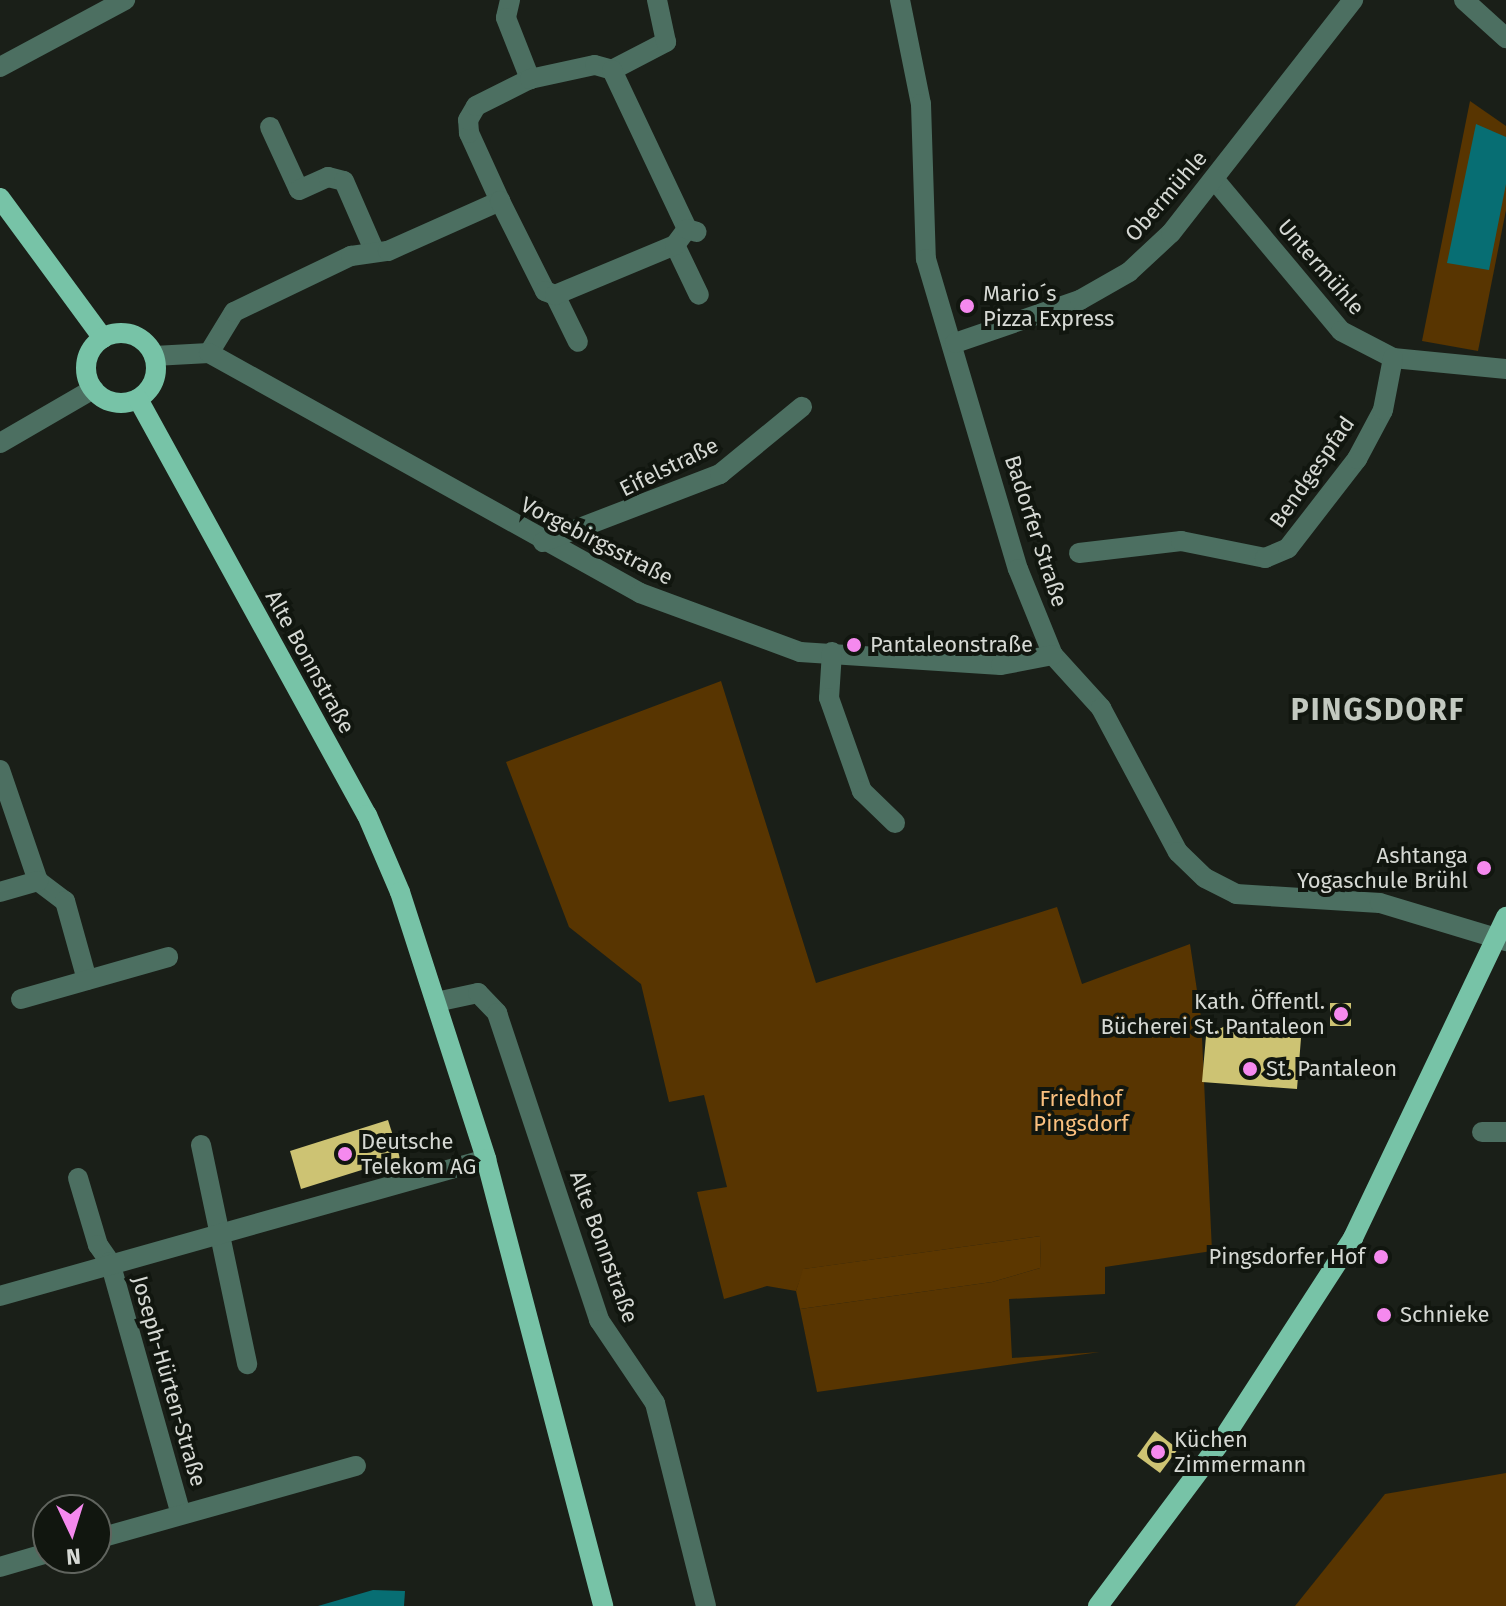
<!DOCTYPE html>
<meta charset="utf-8">
<style>
body{margin:0}
#map{position:relative;width:1506px;height:1606px;overflow:hidden;background:#1a1f18;font-family:"Fira Sans",sans-serif}
div>[style]{position:absolute}
.green>*{inset:0;background:#583501}
.forest>*{inset:0;background:#5c3700}
.water>*{inset:0;background:#076e73}
.building>*{inset:0;background:#cdc373}
.minor>*{height:20px;margin:-10px;padding:0 10px;transform-origin:10px;border-radius:10px;background:#4c6f61}
.major>*{height:20px;margin:-10px;padding:0 10px;transform-origin:10px;border-radius:10px;background:#77c3a7}
.major>.ring{margin:-10px;padding:0;box-sizing:content-box;background:none;border:20px solid #77c3a7;border-radius:50%}
.dots>*{width:22px;height:22px;translate:-50% -50%;box-sizing:border-box;border:4px solid #11160f;border-radius:50%}
span{translate:-50% -50%;white-space:nowrap;text-align:center;line-height:1.15;-webkit-text-stroke:8px #11160f;paint-order:stroke}
.street-label{font-size:22px;color:#d6d9d4}
.poi-label{font-size:22px;color:#d6d9d4}
.left{translate:0 -50%;text-align:left}
.right{translate:-100% -50%;text-align:right}
.park-label{font-size:22px;color:#fac07f}
.district-label{font-size:30px;color:#c3c9c0;font-weight:700;letter-spacing:2px}
.north{position:absolute;left:32px;top:1494px;width:80px;height:80px;box-sizing:border-box;background:#11160f;border:2px solid #60645e;border-radius:50%;rotate:176deg;font-size:22px;font-weight:700;line-height:32px;text-align:center;color:#d6d9d4}
.north::after{content:'';display:block;margin:auto;width:28px;height:36px;background:#f589ee;clip-path:polygon(50% 0,100% 100%,50% 72%,0 100%)}
</style>
<div id="map">
<div class="green">
<div style="clip-path:polygon(1470px 101px,1506px 126px,1506px 210px,1478px 351px,1422px 341px)"></div>
<div style="clip-path:polygon(721px 681px,816px 983px,1057px 907px,1082px 984px,1190px 944px,1201px 1017px,1212px 1251px,1105px 1267px,1105px 1294px,1009px 1299px,1012px 1358px,1100px 1352px,817px 1392px,800px 1309px,992px 1282px,1040px 1268px,1041px 1236px,804px 1269px,796px 1291px,767px 1286px,724px 1299px,697px 1192px,727px 1187px,704px 1095px,669px 1102px,641px 984px,569px 927px,506px 762px)"></div>
<div style="clip-path:polygon(1506px 1473px,1506px 1606px,1295px 1606px,1385px 1494px)"></div>
</div>
<div class="forest">
<div style="clip-path:polygon(1041px 1236px,1040px 1268px,992px 1282px,800px 1309px,796px 1291px,803px 1269px)"></div>
</div>
<div class="water">
<div style="clip-path:polygon(1476px 124px,1506px 137px,1506px 184px,1489px 270px,1447px 263px)"></div>
<div style="clip-path:polygon(373px 1590px,405px 1591px,404px 1606px,318px 1606px)"></div>
</div>
<div class="building">
<div style="clip-path:polygon(1330px 1003px,1351px 1003px,1351px 1026px,1330px 1026px)"></div>
<div style="clip-path:polygon(1225px 1026px,1286px 1028px,1290px 1038px,1301px 1038px,1297px 1089px,1202px 1082px,1206px 1036px)"></div>
<div style="clip-path:polygon(388px 1120px,400px 1158px,301px 1189px,290px 1151px)"></div>
<div style="clip-path:polygon(1155px 1431px,1178px 1449px,1160px 1473px,1137px 1456px)"></div>
</div>
<div class="minor">
<div style="left:510px;top:0;width:18px;rotate:103deg"></div>
<div style="left:506px;top:18px;width:66px;rotate:68.5deg"></div>
<div style="left:900px;top:0;width:106px;rotate:78.6deg"></div>
<div style="left:921px;top:104px;width:155px;rotate:88.2deg"></div>
<div style="left:926px;top:259px;width:323px;rotate:73.5deg"></div>
<div style="left:1018px;top:569px;width:93px;rotate:67.9deg"></div>
<div style="left:1053px;top:655px;width:72px;rotate:47.8deg"></div>
<div style="left:1101px;top:708px;width:163px;rotate:61.9deg"></div>
<div style="left:1178px;top:852px;width:37px;rotate:44deg"></div>
<div style="left:1205px;top:878px;width:35px;rotate:27deg"></div>
<div style="left:1236px;top:894px;width:144px;rotate:3.6deg"></div>
<div style="left:1380px;top:903px;width:132px;rotate:16.8deg"></div>
<div style="left:1464px;top:0;width:57px;rotate:42.1deg"></div>
<div style="left:0;top:67px;width:142px;rotate:-28.2deg"></div>
<div style="left:612px;top:70px;width:61px;rotate:-27.4deg"></div>
<div style="left:666px;top:42px;width:43px;rotate:-102.1deg"></div>
<div style="left:270px;top:127px;width:69px;rotate:65.3deg"></div>
<div style="left:299px;top:190px;width:32px;rotate:-24deg"></div>
<div style="left:328px;top:177px;width:16px;rotate:14deg"></div>
<div style="left:344px;top:181px;width:75px;rotate:66.5deg"></div>
<div style="left:1214px;top:179px;width:198px;rotate:50.1deg"></div>
<div style="left:1341px;top:331px;width:59px;rotate:27.4deg"></div>
<div style="left:1393px;top:358px;width:114px;rotate:5.6deg"></div>
<div style="left:500px;top:201px;width:75px;rotate:-114.5deg"></div>
<div style="left:469px;top:133px;width:13px;rotate:-94deg"></div>
<div style="left:468px;top:120px;width:16px;rotate:-60deg"></div>
<div style="left:476px;top:106px;width:60px;rotate:-26.6deg"></div>
<div style="left:530px;top:79px;width:66px;rotate:-12.2deg"></div>
<div style="left:595px;top:65px;width:18px;rotate:16deg"></div>
<div style="left:612px;top:70px;width:176px;rotate:64.7deg"></div>
<div style="left:675px;top:245px;width:55px;rotate:64.4deg"></div>
<div style="left:555px;top:295px;width:52px;rotate:63.9deg"></div>
<div style="left:955px;top:343px;width:132px;rotate:-19deg"></div>
<div style="left:1080px;top:300px;width:56px;rotate:-29.7deg"></div>
<div style="left:1129px;top:272px;width:57px;rotate:-42.9deg"></div>
<div style="left:1171px;top:233px;width:296px;rotate:-52deg"></div>
<div style="left:209px;top:353px;width:48px;rotate:-58.6deg"></div>
<div style="left:234px;top:312px;width:130px;rotate:-25.6deg"></div>
<div style="left:351px;top:256px;width:37px;rotate:-8deg"></div>
<div style="left:388px;top:251px;width:123px;rotate:-24.1deg"></div>
<div style="left:500px;top:201px;width:101px;rotate:63.4deg"></div>
<div style="left:545px;top:291px;width:11px;rotate:22deg"></div>
<div style="left:555px;top:295px;width:130px;rotate:-22.6deg"></div>
<div style="left:675px;top:245px;width:20px;rotate:-53deg"></div>
<div style="left:687px;top:229px;width:10px;rotate:17deg"></div>
<div style="left:154px;top:356px;width:55px;rotate:-3.1deg"></div>
<div style="left:209px;top:353px;width:493px;rotate:29.1deg"></div>
<div style="left:640px;top:593px;width:171px;rotate:20.2deg"></div>
<div style="left:800px;top:652px;width:201px;rotate:3.7deg"></div>
<div style="left:1001px;top:665px;width:53px;rotate:-10.9deg"></div>
<div style="left:0;top:443px;width:108px;rotate:-30.1deg"></div>
<div style="left:543px;top:542px;width:190px;rotate:-21deg"></div>
<div style="left:720px;top:474px;width:106px;rotate:-39.3deg"></div>
<div style="left:1079px;top:553px;width:103px;rotate:-6.7deg"></div>
<div style="left:1181px;top:541px;width:86px;rotate:11.4deg"></div>
<div style="left:1265px;top:558px;width:25px;rotate:-23deg"></div>
<div style="left:1288px;top:548px;width:113px;rotate:-52.2deg"></div>
<div style="left:1357px;top:459px;width:55px;rotate:-62deg"></div>
<div style="left:1383px;top:410px;width:53px;rotate:-79.1deg"></div>
<div style="left:832px;top:652px;width:46px;rotate:93.7deg"></div>
<div style="left:829px;top:698px;width:99px;rotate:70.5deg"></div>
<div style="left:862px;top:791px;width:46px;rotate:44.1deg"></div>
<div style="left:0;top:770px;width:117px;rotate:71.1deg"></div>
<div style="left:38px;top:881px;width:34px;rotate:37deg"></div>
<div style="left:65px;top:901px;width:82px;rotate:74.4deg"></div>
<div style="left:0;top:892px;width:40px;rotate:-16deg"></div>
<div style="left:21px;top:999px;width:153px;rotate:-15.9deg"></div>
<div style="left:436px;top:1002px;width:43px;rotate:-12.1deg"></div>
<div style="left:478px;top:993px;width:28px;rotate:46deg"></div>
<div style="left:497px;top:1013px;width:324px;rotate:71.6deg"></div>
<div style="left:599px;top:1320px;width:100px;rotate:56deg"></div>
<div style="left:655px;top:1403px;width:209px;rotate:75.9deg"></div>
<div style="left:1482px;top:1132px;width:24px"></div>
<div style="left:201px;top:1145px;width:224px;rotate:78.1deg"></div>
<div style="left:78px;top:1178px;width:70px;rotate:73.4deg"></div>
<div style="left:98px;top:1245px;width:21px;rotate:55deg"></div>
<div style="left:110px;top:1262px;width:262px;rotate:74.3deg"></div>
<div style="left:0;top:1296px;width:505px;rotate:-15.74deg"></div>
<div style="left:96px;top:1539px;width:270px;rotate:-15.7deg"></div>
<div style="left:0;top:1567px;width:50px;rotate:-16.3deg"></div>
</div>
<div class="major">
<div style="left:0;top:198px;width:174px;rotate:53.7deg"></div>
<div class="ring" style="left:86px;top:333px;width:50px;height:50px"></div>
<div style="left:138px;top:399px;width:475px;rotate:61.2deg"></div>
<div style="left:367px;top:815px;width:84px;rotate:66.8deg"></div>
<div style="left:400px;top:892px;width:281px;rotate:72.1deg"></div>
<div style="left:486px;top:1159px;width:462px;rotate:75.3deg"></div>
<div style="left:1098px;top:1606px;width:212px;rotate:-53.2deg"></div>
<div style="left:1225px;top:1436px;width:236px;rotate:-57.1deg"></div>
<div style="left:1353px;top:1238px;width:356px;rotate:-64.5deg"></div>
</div>
<div class="dots">
<div style="left:967px;top:306px;background:#f589ee"></div>
<div style="left:854px;top:645px;background:#f589ee"></div>
<div style="left:1484px;top:868px;background:#f589ee"></div>
<div style="left:1341px;top:1014px;background:#f589ee"></div>
<div style="left:1250px;top:1069px;background:#f589ee"></div>
<div style="left:345px;top:1154px;background:#f589ee"></div>
<div style="left:1381px;top:1257px;background:#f589ee"></div>
<div style="left:1384px;top:1315px;background:#f589ee"></div>
<div style="left:1158px;top:1452px;background:#f589ee"></div>
</div>
<div class="street-label">
<span style="left:1166px;top:196px;rotate:-49deg">Obermühle</span>
<span style="left:1321px;top:267px;rotate:49deg">Untermühle</span>
<span style="left:669px;top:467px;rotate:-26deg">Eifelstraße</span>
<span style="left:1312px;top:472px;rotate:-55deg">Bendgespfad</span>
<span style="left:1036px;top:531px;rotate:72deg">Badorfer Straße</span>
<span style="left:597px;top:541px;rotate:27deg">Vorgebirgsstraße</span>
<span style="left:310px;top:662px;rotate:61deg">Alte Bonnstraße</span>
<span style="left:604px;top:1247px;rotate:70deg">Alte Bonnstraße</span>
<span style="left:169px;top:1381px;rotate:74deg">Joseph-Hürten-Straße</span>
</div>
<div class="poi-label">
<span class="left" style="left:983px;top:306px">Mario´s<br>Pizza Express</span>
<span class="left" style="left:870px;top:645px">Pantaleonstraße</span>
<span class="right" style="left:1468px;top:868px">Ashtanga<br>Yogaschule Brühl</span>
<span class="right" style="left:1325px;top:1014px">Kath. Öffentl.<br>Bücherei St. Pantaleon</span>
<span class="left" style="left:1266px;top:1069px">St. Pantaleon</span>
<span class="left" style="left:361px;top:1154px">Deutsche<br>Telekom AG</span>
<span class="right" style="left:1365px;top:1257px">Pingsdorfer Hof</span>
<span class="left" style="left:1400px;top:1315px">Schnieke</span>
<span class="left" style="left:1174px;top:1452px">Küchen<br>Zimmermann</span>
</div>
<div class="park-label">
<span style="left:1081px;top:1111px">Friedhof<br>Pingsdorf</span>
</div>
<div class="district-label">
<span style="left:1378px;top:710px">PINGSDORF</span>
</div>
<div class="north">N</div>
</div>
